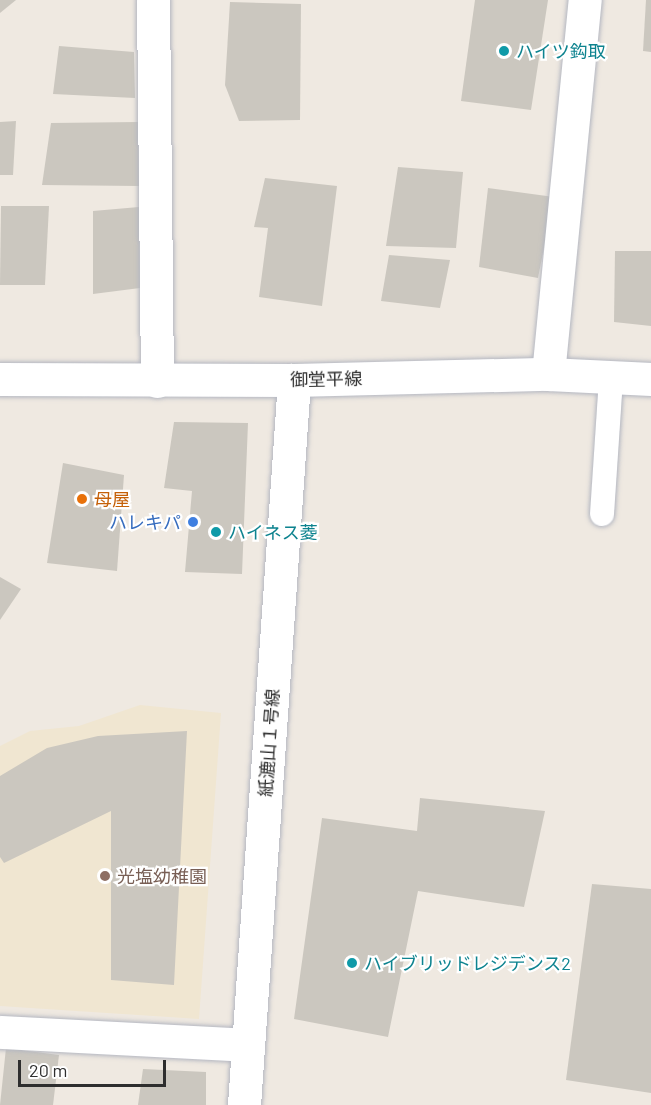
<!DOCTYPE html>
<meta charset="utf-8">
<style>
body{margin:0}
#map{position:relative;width:651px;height:1105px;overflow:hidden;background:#efe9e1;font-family:Barlow,"Noto Sans JP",sans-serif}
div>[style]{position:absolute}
.education>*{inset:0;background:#f0e6d1}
.building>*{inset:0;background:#cbc7bf}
.roads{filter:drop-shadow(0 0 2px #b4b7c1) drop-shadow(0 0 2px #b4b7c1)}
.lane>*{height:24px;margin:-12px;padding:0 12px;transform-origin:12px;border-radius:12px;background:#fff}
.street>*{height:33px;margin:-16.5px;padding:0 16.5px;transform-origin:16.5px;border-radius:16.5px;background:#fff}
.secondary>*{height:33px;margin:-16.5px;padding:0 16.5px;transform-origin:16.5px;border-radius:16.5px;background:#fff}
.dots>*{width:16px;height:16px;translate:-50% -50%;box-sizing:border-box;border:3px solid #fff;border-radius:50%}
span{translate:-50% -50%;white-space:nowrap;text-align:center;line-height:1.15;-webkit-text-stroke:4.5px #fff;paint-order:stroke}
.culture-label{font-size:18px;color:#0d838f}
.left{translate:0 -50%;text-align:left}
.street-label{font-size:18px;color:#2e2e2e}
.food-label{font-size:18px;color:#c56008}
.shop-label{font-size:18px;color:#366cbe}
.right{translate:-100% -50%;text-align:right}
.education-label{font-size:18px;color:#785e54}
.scale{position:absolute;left:18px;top:1060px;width:148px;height:27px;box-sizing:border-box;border:3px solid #2e2e2e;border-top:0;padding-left:8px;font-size:18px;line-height:21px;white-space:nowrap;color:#2e2e2e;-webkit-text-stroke:4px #fff;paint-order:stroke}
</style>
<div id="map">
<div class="education">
<div style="clip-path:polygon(140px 705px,221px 713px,199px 1019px,0 1006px,0 746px,30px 731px,79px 726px)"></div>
</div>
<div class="building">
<div style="clip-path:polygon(0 0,16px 0,0 13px)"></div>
<div style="clip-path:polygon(475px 0,548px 0,531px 110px,461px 101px)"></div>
<div style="clip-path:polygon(646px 0,651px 0,651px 52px,643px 51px)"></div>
<div style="clip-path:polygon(230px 2px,301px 4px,300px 120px,239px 121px,225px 85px)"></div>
<div style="clip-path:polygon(59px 46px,134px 52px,135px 98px,53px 94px)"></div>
<div style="clip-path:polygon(16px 121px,13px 175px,0 175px,0 122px)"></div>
<div style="clip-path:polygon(138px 122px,139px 186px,42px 185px,51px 123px)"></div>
<div style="clip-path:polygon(398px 167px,463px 172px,456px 248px,386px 246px)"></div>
<div style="clip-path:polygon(265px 178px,337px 186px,322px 306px,259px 297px,268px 228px,254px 227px)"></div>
<div style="clip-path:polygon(488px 188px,554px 197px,538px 278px,479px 267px)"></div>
<div style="clip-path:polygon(1px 206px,49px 206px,45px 285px,0 285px)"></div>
<div style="clip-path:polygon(139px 207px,140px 288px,93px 294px,93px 211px)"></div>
<div style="clip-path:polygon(615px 251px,651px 251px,651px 326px,614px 322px)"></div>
<div style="clip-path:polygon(389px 255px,450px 260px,440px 308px,381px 301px)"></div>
<div style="clip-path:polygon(174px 422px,248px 423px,242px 574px,185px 572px,192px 491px,164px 488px)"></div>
<div style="clip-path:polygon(63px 463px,124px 475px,117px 571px,47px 563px)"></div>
<div style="clip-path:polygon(0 577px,21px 589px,0 620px)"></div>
<div style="clip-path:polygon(187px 731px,174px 985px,111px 980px,111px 811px,4px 863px,0 857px,0 776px,47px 748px,98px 736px)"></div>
<div style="clip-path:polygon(420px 798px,545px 811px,524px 907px,418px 891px,388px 1037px,294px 1019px,322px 818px,417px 831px)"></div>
<div style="clip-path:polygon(592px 884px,651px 889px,651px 1093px,566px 1080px)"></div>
<div style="clip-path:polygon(6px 1048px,59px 1055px,53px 1105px,0 1105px)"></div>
<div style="clip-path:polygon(143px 1069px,206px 1072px,206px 1105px,138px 1105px)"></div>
</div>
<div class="roads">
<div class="lane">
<div style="left:602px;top:514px;width:134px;rotate:-86.2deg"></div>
</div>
<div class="street">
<div style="left:153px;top:0;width:381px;rotate:89.4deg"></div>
<div style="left:548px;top:374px;width:376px;rotate:-84.4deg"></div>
<div style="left:0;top:1032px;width:248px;rotate:3deg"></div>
<div style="left:244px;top:1105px;width:727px;rotate:-86.05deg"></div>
</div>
<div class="secondary">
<div style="left:0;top:379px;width:294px;rotate:0.2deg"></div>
<div style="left:294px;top:380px;width:254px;rotate:-1.4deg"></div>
<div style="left:548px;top:374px;width:103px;rotate:2.8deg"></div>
</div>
</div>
<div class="dots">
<div style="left:504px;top:51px;background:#0f9aa8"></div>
<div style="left:82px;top:499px;background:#e8710a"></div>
<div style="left:193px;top:522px;background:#3f7fe0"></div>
<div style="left:216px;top:532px;background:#0f9aa8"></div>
<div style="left:105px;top:876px;background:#8d6e63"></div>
<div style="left:352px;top:963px;background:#0f9aa8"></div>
</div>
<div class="culture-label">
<span class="left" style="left:516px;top:51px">ハイツ鈎取</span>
<span class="left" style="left:228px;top:532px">ハイネス菱</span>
<span class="left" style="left:364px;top:963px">ハイブリッドレジデンス2</span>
</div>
<div class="street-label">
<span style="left:326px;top:379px;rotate:-1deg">御堂平線</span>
<span style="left:269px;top:743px;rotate:-86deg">紙漉山１号線</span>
</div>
<div class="food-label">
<span class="left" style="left:94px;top:499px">母屋</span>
</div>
<div class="shop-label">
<span class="right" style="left:181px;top:522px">ハレキパ</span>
</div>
<div class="education-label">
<span class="left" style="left:117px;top:876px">光塩幼稚園</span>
</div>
<div class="scale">20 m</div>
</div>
